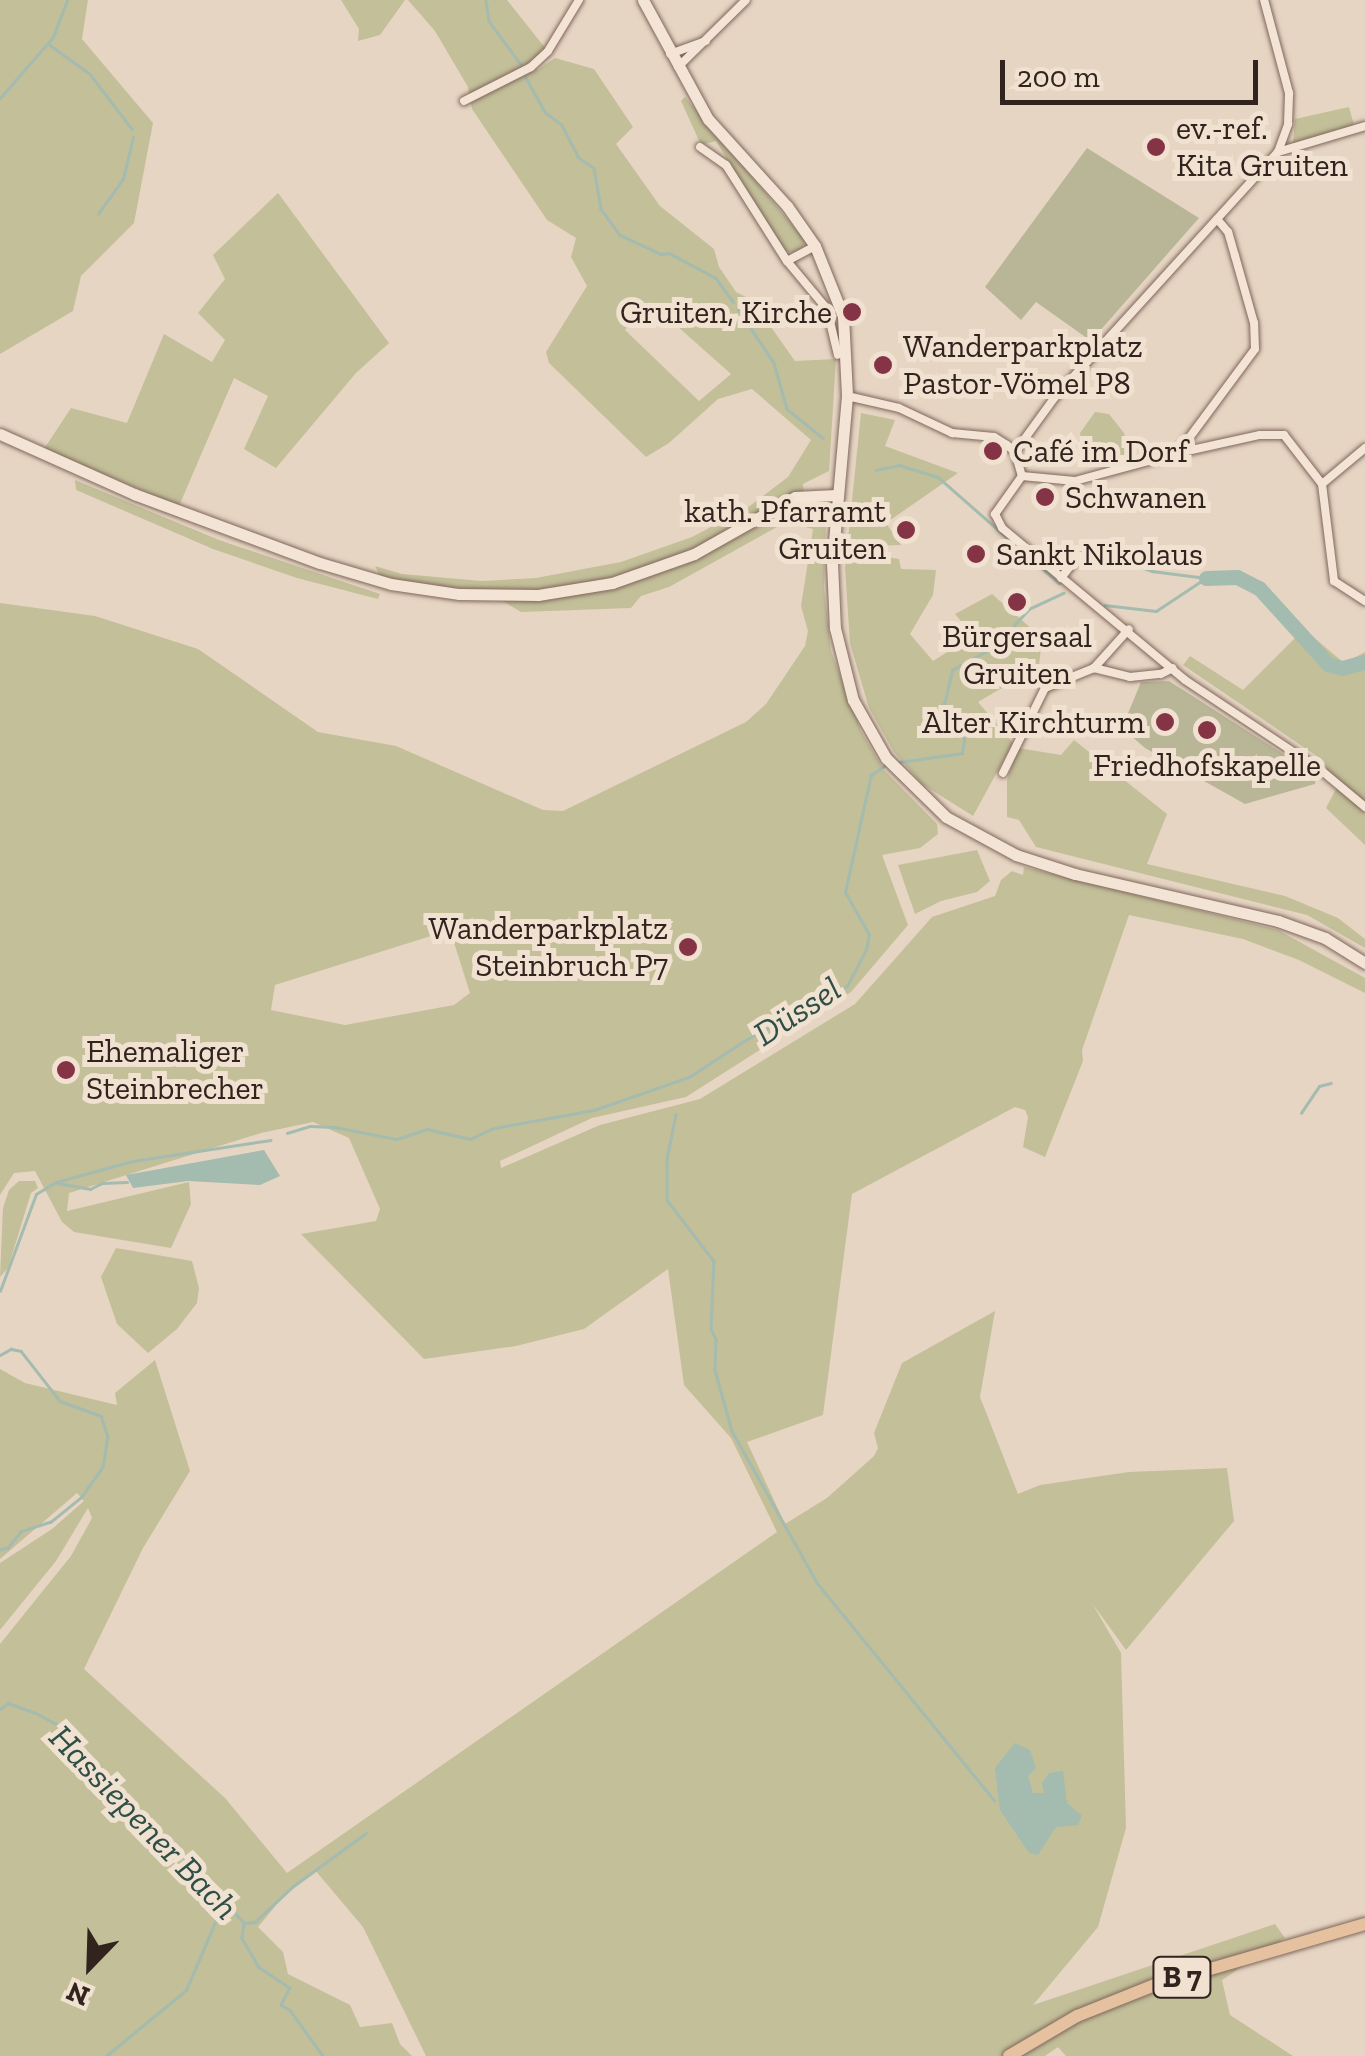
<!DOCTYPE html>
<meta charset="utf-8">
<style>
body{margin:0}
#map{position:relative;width:1365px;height:2056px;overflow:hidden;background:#e7d5c3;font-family:"Zilla Slab",serif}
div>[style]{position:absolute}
.green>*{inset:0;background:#c3bf99}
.cemetery>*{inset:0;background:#b9b697}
.water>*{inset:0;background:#a4bbaf}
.stream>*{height:2.5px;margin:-1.25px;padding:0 1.25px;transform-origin:1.25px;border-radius:1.25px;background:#a4bbaf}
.river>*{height:15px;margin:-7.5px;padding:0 7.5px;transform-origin:7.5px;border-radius:7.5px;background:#a4bbaf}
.roads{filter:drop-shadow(0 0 2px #7f675c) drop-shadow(0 0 2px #7f675c)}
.minor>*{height:8px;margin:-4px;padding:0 4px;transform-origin:4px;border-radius:4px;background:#f3e4d5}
.secondary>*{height:11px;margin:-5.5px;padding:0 5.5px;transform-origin:5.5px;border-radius:5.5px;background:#f3e4d5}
.primary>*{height:12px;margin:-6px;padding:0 6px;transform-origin:6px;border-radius:6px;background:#e6c19f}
.dots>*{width:28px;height:28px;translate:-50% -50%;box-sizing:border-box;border:5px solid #f0e1d1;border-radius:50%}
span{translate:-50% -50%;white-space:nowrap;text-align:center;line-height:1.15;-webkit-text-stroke:10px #f0e1d1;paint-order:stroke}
.shield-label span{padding:2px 8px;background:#f0e1d1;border:2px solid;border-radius:8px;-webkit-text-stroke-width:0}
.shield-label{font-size:30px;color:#31231e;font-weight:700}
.poi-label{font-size:32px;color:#31231e}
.left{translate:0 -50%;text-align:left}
.right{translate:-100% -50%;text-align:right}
.water-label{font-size:35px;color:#2f4f46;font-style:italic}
.north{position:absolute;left:40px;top:1916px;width:100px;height:100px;-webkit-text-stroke:8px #f0e1d1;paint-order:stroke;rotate:203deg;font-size:28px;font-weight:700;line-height:40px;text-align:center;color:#31231e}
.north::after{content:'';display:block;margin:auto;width:35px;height:45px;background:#31231e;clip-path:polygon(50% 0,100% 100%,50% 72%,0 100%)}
.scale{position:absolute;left:1000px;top:60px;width:258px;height:45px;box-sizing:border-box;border:5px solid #31231e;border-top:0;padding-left:12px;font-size:30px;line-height:35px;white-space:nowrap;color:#31231e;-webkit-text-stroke:8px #f0e1d1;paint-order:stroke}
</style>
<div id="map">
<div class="green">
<div style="clip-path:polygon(0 0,88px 0,82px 39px,153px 123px,134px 223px,81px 276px,73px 311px,0 354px)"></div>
<div style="clip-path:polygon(341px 0,405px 0,380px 35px,358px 41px,359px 29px)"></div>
<div style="clip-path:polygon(evenodd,408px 0,507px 0,546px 49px,532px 63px,537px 70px,555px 58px,594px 69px,633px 127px,616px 144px,660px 206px,714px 249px,719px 267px,736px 292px,752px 300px,795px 361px,836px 359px,829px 471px,803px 484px,805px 510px,819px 510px,826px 521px,824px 588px,831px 651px,861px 731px,884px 770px,937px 824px,938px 834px,920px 848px,882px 855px,908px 925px,851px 992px,686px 1097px,592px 1118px,500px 1161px,501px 1168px,600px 1125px,700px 1099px,855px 1004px,932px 917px,995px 896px,1001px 880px,1012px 871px,1023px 875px,1024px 867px,1278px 930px,1365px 978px,1365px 993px,1299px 960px,1243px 939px,1129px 915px,1082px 1050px,1083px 1061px,1045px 1157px,1023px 1147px,1028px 1117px,1025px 1110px,1015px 1107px,852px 1194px,823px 1415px,747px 1442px,785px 1524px,827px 1498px,874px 1456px,878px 1448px,874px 1433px,902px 1363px,995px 1311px,980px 1397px,1018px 1494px,1040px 1485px,1129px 1472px,1227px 1468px,1234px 1521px,1126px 1650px,1092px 1603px,1121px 1653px,1126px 1828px,1098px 1927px,1033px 2005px,1275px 1924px,1285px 1938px,1222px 1980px,1230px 2015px,1293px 2056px,1066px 2056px,1058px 2047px,1045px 2056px,426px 2056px,363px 1927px,315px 1870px,292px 1886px,258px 1927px,283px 1952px,288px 1974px,350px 2005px,360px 2027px,392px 2023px,400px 2044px,412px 2056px,0 2056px,0 1644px,71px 1556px,92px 1518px,88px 1508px,56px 1561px,0 1630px,0 1563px,52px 1529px,84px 1501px,77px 1493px,0 1559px,0 1369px,25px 1383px,117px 1405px,115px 1393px,155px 1360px,190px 1471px,143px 1548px,84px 1669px,225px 1798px,287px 1873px,777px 1532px,731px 1438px,684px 1385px,668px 1269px,584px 1329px,516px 1346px,424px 1359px,301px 1234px,376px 1221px,380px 1209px,349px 1138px,313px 1122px,261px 1133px,69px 1193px,67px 1211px,189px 1182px,191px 1204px,171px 1248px,74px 1232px,62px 1222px,35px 1171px,14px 1173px,0 1195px,0 603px,95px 616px,198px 649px,318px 732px,396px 746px,543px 810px,563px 811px,746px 722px,766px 704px,805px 646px,808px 631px,801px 606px,813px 529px,786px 522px,669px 587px,641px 596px,631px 608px,521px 612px,484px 590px,425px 586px,380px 576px,375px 566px,402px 574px,482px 581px,536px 578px,621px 562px,692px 537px,747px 508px,788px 477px,811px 440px,752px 389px,718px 399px,669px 443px,646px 457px,549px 363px,546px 352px,587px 286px,571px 257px,576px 238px,547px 220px,472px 109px,468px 87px,435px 31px,408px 0,650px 302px,731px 374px,699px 401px,625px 330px,650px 302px,408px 0,450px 930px,470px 993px,454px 1005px,345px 1025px,271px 1010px,275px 985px,450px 930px)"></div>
<div style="clip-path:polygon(685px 97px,805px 240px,802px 250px,794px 253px,782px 250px,716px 141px,701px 145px,681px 101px)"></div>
<div style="clip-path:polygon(1349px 107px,1354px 125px,1293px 144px,1295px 119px)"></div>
<div style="clip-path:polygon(278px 193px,389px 343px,356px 373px,276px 468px,244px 449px,268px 396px,234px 378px,179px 506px,44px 449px,71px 408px,127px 423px,164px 334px,212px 362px,225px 340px,198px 313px,225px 279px,213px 255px)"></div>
<div style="clip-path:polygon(1095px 412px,1109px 414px,1124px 433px,1132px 459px,1108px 467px,1083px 453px,1080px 433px)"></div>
<div style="clip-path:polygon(861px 413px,895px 420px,885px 446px,958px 473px,886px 523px,901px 545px,859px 546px,859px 553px,899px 559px,901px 569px,936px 570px,933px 595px,910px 634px,933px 661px,973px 636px,955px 614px,992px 594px,1042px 638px,1039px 666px,978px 702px,1013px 743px,973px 816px,922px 784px,894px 752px,869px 708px,850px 643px,845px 568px)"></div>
<div style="clip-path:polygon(75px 480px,219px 540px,380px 594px,378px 599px,297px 578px,213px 549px,76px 490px)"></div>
<div style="clip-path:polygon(1304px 629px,1344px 663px,1365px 652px,1365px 845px,1326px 808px,1336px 789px,1324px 761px,1183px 665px,1190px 656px,1243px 690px)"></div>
<div style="clip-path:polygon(1074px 740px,1167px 814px,1147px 864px,1285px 896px,1338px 918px,1365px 939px,1365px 948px,1307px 915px,1036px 847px,1019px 820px,1007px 817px,1007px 780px,1018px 748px,1061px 755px)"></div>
<div style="clip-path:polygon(977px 850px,990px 881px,977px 892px,941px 901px,915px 914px,898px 865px)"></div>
<div style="clip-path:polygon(19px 1181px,35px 1181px,38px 1188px,31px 1193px,8px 1268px,0 1277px,3px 1208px,9px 1190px)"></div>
<div style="clip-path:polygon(116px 1248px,192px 1261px,199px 1288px,197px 1303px,177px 1329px,148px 1353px,117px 1324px,101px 1277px)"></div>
</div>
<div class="cemetery">
<div style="clip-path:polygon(1087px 148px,1199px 218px,1091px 341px,1036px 302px,1021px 320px,985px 287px)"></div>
<div style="clip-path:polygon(1169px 681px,1316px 775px,1315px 784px,1245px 804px,1145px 748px,1122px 728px,1141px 682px)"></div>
</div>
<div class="water">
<div style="clip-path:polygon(264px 1150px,280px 1176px,260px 1185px,188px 1181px,133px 1188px,126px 1175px)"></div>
<div style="clip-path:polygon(1015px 1743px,1030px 1750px,1036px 1768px,1028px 1776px,1033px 1793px,1044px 1793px,1042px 1783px,1049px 1773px,1063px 1771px,1067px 1803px,1082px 1816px,1078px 1825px,1056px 1827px,1038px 1855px,1029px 1853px,1000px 1810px,995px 1768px)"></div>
</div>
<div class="stream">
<div style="left:486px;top:0;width:21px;rotate:82deg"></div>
<div style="left:489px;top:21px;width:56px;rotate:53.7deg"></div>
<div style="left:50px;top:45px;width:49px;rotate:35.9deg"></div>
<div style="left:90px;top:74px;width:69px;rotate:52.6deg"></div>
<div style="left:524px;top:74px;width:43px;rotate:61.1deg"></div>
<div style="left:545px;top:112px;width:21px;rotate:37deg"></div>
<div style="left:562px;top:125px;width:36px;rotate:63deg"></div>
<div style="left:578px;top:157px;width:19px;rotate:35deg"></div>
<div style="left:594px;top:168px;width:42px;rotate:80.3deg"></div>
<div style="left:601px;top:209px;width:32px;rotate:54deg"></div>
<div style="left:620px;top:235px;width:45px;rotate:24.9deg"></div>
<div style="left:661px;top:254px;width:8px;rotate:-7deg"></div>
<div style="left:669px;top:253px;width:53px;rotate:28deg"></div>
<div style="left:716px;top:278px;width:29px;rotate:54deg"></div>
<div style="left:0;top:98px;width:81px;rotate:-49deg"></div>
<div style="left:53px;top:37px;width:40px;rotate:-69deg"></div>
<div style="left:98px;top:214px;width:43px;rotate:-54.5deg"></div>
<div style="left:123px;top:179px;width:43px;rotate:-76.6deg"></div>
<div style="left:738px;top:309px;width:65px;rotate:56.3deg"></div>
<div style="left:774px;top:363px;width:48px;rotate:74.2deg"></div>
<div style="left:787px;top:409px;width:46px;rotate:38.9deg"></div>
<div style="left:876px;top:470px;width:24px;rotate:-12deg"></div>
<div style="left:899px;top:465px;width:41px;rotate:17.1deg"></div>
<div style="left:938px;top:477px;width:161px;rotate:41.2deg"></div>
<div style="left:1084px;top:558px;width:27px;rotate:-4deg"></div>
<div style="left:1111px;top:556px;width:44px;rotate:20.1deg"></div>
<div style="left:1152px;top:571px;width:54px;rotate:7.4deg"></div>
<div style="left:1105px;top:605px;width:51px;rotate:6.7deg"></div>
<div style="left:1156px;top:611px;width:56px;rotate:-33.4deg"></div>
<div style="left:899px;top:762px;width:64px;rotate:-8.1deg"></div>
<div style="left:962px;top:753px;width:13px;rotate:-81deg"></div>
<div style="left:964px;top:740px;width:21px;rotate:-107deg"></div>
<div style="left:958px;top:720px;width:21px;rotate:-133deg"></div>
<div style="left:944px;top:705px;width:36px;rotate:-77deg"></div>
<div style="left:952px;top:670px;width:48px;rotate:-28.7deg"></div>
<div style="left:994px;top:647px;width:52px;rotate:-47.4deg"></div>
<div style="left:1029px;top:609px;width:38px;rotate:-25deg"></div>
<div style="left:1301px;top:1113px;width:32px;rotate:-56deg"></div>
<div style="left:1319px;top:1086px;width:12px;rotate:-14deg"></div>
<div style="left:676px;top:1114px;width:47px;rotate:101.1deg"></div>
<div style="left:667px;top:1160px;width:40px;rotate:90deg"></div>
<div style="left:667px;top:1200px;width:77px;rotate:52.4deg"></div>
<div style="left:714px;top:1261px;width:68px;rotate:92.5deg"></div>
<div style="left:711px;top:1329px;width:11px;rotate:63deg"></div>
<div style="left:716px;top:1339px;width:31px;rotate:92deg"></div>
<div style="left:715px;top:1370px;width:63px;rotate:74.4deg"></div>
<div style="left:732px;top:1431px;width:176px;rotate:60.7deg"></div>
<div style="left:818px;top:1584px;width:279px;rotate:50.8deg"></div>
<div style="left:287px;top:1133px;width:24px;rotate:-17deg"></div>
<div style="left:310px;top:1126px;width:25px;rotate:2deg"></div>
<div style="left:335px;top:1127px;width:63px;rotate:11deg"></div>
<div style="left:397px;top:1139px;width:32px;rotate:-18deg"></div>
<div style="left:427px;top:1129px;width:44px;rotate:13.1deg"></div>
<div style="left:470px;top:1139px;width:26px;rotate:-25deg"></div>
<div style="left:494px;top:1128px;width:102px;rotate:-10.2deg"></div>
<div style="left:594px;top:1110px;width:101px;rotate:-19.2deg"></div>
<div style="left:689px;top:1077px;width:69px;rotate:-33.2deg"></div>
<div style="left:747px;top:1039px;width:113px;rotate:-27.9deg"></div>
<div style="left:847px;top:986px;width:41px;rotate:-62.2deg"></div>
<div style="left:866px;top:950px;width:15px;rotate:-79deg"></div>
<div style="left:869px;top:935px;width:49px;rotate:-119.2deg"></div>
<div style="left:845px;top:892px;width:120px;rotate:-77.5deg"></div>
<div style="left:871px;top:775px;width:18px;rotate:-34deg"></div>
<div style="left:57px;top:1183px;width:34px;rotate:10deg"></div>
<div style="left:90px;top:1189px;width:13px;rotate:-27deg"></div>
<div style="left:102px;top:1183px;width:25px;rotate:-2deg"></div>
<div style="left:0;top:1291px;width:103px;rotate:-69.6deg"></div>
<div style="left:36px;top:1194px;width:23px;rotate:-31deg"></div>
<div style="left:56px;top:1182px;width:80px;rotate:-15.3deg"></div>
<div style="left:133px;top:1161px;width:139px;rotate:-8.7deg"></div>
<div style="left:0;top:1355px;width:13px;rotate:-29deg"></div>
<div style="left:11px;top:1349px;width:10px;rotate:11deg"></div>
<div style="left:21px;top:1351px;width:63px;rotate:52deg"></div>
<div style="left:60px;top:1401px;width:44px;rotate:20.1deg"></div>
<div style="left:101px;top:1416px;width:21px;rotate:71deg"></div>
<div style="left:108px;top:1436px;width:31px;rotate:99deg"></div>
<div style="left:103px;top:1467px;width:37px;rotate:125deg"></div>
<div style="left:82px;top:1497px;width:40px;rotate:141deg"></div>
<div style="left:51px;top:1522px;width:32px;rotate:162deg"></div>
<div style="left:21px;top:1532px;width:21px;rotate:129deg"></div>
<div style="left:8px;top:1548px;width:8px;rotate:166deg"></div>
<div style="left:0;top:1709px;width:10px;rotate:-37deg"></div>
<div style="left:8px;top:1703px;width:32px;rotate:20deg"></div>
<div style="left:38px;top:1714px;width:31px;rotate:29deg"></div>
<div style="left:65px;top:1729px;width:22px;rotate:47deg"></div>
<div style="left:80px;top:1745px;width:242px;rotate:47.3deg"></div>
<div style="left:244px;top:1923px;width:15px;rotate:98deg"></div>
<div style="left:242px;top:1938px;width:34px;rotate:60deg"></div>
<div style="left:259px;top:1967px;width:37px;rotate:34deg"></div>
<div style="left:290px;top:1988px;width:19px;rotate:118deg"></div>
<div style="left:281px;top:2005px;width:10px;rotate:29deg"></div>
<div style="left:290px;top:2010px;width:57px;rotate:54.3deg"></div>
<div style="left:245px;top:1923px;width:10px;rotate:-6deg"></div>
<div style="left:255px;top:1922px;width:51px;rotate:-43.4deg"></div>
<div style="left:292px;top:1887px;width:92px;rotate:-36.1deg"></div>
<div style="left:106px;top:2056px;width:104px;rotate:-39.5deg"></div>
<div style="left:186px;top:1990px;width:91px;rotate:-66.8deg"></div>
</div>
<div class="river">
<div style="left:1206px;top:578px;width:31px;rotate:-2deg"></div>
<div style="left:1237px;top:577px;width:25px;rotate:27deg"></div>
<div style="left:1259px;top:588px;width:103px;rotate:47.8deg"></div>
<div style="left:1328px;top:664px;width:15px;rotate:16deg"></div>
<div style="left:1342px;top:668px;width:24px;rotate:-15deg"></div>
</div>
<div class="roads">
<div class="minor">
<div style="left:670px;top:54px;width:38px;rotate:-20deg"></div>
<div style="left:678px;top:67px;width:95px;rotate:-44.6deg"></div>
<div style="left:464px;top:101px;width:75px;rotate:-26.9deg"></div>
<div style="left:531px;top:67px;width:23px;rotate:-43deg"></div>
<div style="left:548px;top:51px;width:60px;rotate:-58.7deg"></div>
<div style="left:700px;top:147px;width:32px;rotate:35deg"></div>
<div style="left:726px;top:165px;width:114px;rotate:57.6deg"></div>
<div style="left:787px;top:261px;width:62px;rotate:50.2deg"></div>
<div style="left:827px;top:309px;width:47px;rotate:76.6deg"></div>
<div style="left:1278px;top:152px;width:91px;rotate:-16.6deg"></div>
<div style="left:787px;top:261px;width:32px;rotate:-28deg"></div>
<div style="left:847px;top:396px;width:53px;rotate:13deg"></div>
<div style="left:899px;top:408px;width:59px;rotate:25.3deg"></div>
<div style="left:952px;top:433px;width:42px;rotate:5.4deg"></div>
<div style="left:994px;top:437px;width:15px;rotate:32deg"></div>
<div style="left:1007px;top:445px;width:11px;rotate:41deg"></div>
<div style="left:1015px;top:452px;width:25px;rotate:74deg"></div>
<div style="left:1022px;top:476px;width:47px;rotate:125.4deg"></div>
<div style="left:995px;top:514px;width:16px;rotate:63deg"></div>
<div style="left:1002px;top:528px;width:238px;rotate:39.7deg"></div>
<div style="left:1185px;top:680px;width:164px;rotate:33.6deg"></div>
<div style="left:1322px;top:771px;width:56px;rotate:39.9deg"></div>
<div style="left:1015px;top:452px;width:68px;rotate:-54deg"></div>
<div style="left:1055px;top:397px;width:331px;rotate:-47.7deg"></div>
<div style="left:1278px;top:152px;width:30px;rotate:-70deg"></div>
<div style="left:1288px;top:124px;width:31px;rotate:-88deg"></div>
<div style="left:1289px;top:93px;width:96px;rotate:-105deg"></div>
<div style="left:1178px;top:453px;width:129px;rotate:-53.5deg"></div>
<div style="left:1255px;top:349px;width:26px;rotate:-92deg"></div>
<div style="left:1254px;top:323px;width:70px;rotate:-105.8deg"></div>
<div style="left:1235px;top:256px;width:25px;rotate:-106deg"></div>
<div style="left:1228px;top:232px;width:17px;rotate:-130deg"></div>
<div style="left:1022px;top:476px;width:53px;rotate:5.4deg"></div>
<div style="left:1075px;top:481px;width:107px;rotate:-15.2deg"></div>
<div style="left:1178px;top:453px;width:84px;rotate:-12.4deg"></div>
<div style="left:1260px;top:435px;width:24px"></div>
<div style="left:1284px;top:435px;width:62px;rotate:52.2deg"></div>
<div style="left:1322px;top:484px;width:98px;rotate:82.9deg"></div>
<div style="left:1334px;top:581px;width:37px;rotate:33deg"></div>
<div style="left:1322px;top:484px;width:56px;rotate:-39.9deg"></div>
<div style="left:1061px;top:578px;width:29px;rotate:-52deg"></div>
<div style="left:1094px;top:668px;width:37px;rotate:14deg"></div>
<div style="left:1130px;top:677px;width:31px;rotate:-6deg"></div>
<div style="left:1161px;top:674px;width:13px;rotate:-27deg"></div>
<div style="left:1094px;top:668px;width:52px;rotate:-48.1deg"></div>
<div style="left:1003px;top:773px;width:95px;rotate:-63.7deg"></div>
<div style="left:1045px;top:688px;width:53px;rotate:-22.2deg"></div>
</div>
<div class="secondary">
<div style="left:643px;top:0;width:136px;rotate:61.4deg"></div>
<div style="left:708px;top:119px;width:118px;rotate:47.8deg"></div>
<div style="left:787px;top:206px;width:49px;rotate:55deg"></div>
<div style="left:815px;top:246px;width:75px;rotate:68.2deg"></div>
<div style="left:843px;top:316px;width:80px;rotate:87.1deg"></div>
<div style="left:847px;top:396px;width:168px;rotate:95.1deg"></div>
<div style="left:832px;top:563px;width:65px;rotate:87.4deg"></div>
<div style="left:835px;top:628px;width:74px;rotate:76deg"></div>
<div style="left:853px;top:700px;width:67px;rotate:60.4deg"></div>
<div style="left:886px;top:758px;width:84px;rotate:44.5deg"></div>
<div style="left:946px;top:817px;width:80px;rotate:28.5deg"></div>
<div style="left:1016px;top:855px;width:62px;rotate:17.9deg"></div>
<div style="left:1075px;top:874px;width:208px;rotate:13deg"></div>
<div style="left:1278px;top:921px;width:50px;rotate:19.9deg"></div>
<div style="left:1325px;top:938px;width:47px;rotate:32deg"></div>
<div style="left:0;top:434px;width:147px;rotate:24.1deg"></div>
<div style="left:134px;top:494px;width:198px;rotate:20.4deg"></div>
<div style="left:320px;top:563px;width:74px;rotate:16.5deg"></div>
<div style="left:391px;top:584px;width:69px;rotate:8.4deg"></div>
<div style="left:459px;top:594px;width:79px;rotate:0.7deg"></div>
<div style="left:538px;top:595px;width:75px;rotate:-9.2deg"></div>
<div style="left:612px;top:583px;width:87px;rotate:-19.5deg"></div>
<div style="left:694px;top:554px;width:116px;rotate:-29.4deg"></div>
<div style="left:795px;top:497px;width:41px;rotate:-2.8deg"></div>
</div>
<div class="primary">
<div style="left:1009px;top:2056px;width:79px;rotate:-30.5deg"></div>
<div style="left:1077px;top:2016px;width:84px;rotate:-21.7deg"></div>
<div style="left:1155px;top:1985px;width:219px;rotate:-16.2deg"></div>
</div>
</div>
<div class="dots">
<div style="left:1156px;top:147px;background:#853446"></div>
<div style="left:852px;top:312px;background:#853446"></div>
<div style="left:883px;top:365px;background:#853446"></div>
<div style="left:993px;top:451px;background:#853446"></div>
<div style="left:1045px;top:497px;background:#853446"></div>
<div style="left:906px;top:530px;background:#853446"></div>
<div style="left:976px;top:554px;background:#853446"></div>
<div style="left:1017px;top:602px;background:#853446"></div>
<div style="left:1165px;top:722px;background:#853446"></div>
<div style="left:1207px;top:730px;background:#853446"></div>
<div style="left:688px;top:947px;background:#853446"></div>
<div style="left:66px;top:1070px;background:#853446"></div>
</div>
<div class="shield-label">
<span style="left:1182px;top:1977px">B 7</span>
</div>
<div class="poi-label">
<span class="left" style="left:1176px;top:147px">ev.-ref.<br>Kita Gruiten</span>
<span class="right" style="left:832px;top:312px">Gruiten, Kirche</span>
<span class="left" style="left:903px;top:365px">Wanderparkplatz<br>Pastor-Vömel P8</span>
<span class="left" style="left:1013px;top:451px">Café im Dorf</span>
<span class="left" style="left:1065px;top:497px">Schwanen</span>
<span class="right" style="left:886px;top:530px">kath. Pfarramt<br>Gruiten</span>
<span class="left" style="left:996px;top:554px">Sankt Nikolaus</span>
<span style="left:1017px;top:655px">Bürgersaal<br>Gruiten</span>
<span class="right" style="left:1145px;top:722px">Alter Kirchturm</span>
<span style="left:1207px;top:765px">Friedhofskapelle</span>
<span class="right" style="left:668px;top:947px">Wanderparkplatz<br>Steinbruch P7</span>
<span class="left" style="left:86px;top:1070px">Ehemaliger<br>Steinbrecher</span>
</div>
<div class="water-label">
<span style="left:797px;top:1011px;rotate:-33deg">Düssel</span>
<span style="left:144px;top:1822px;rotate:46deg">Hassiepener Bach</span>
</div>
<div class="north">N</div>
<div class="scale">200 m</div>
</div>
